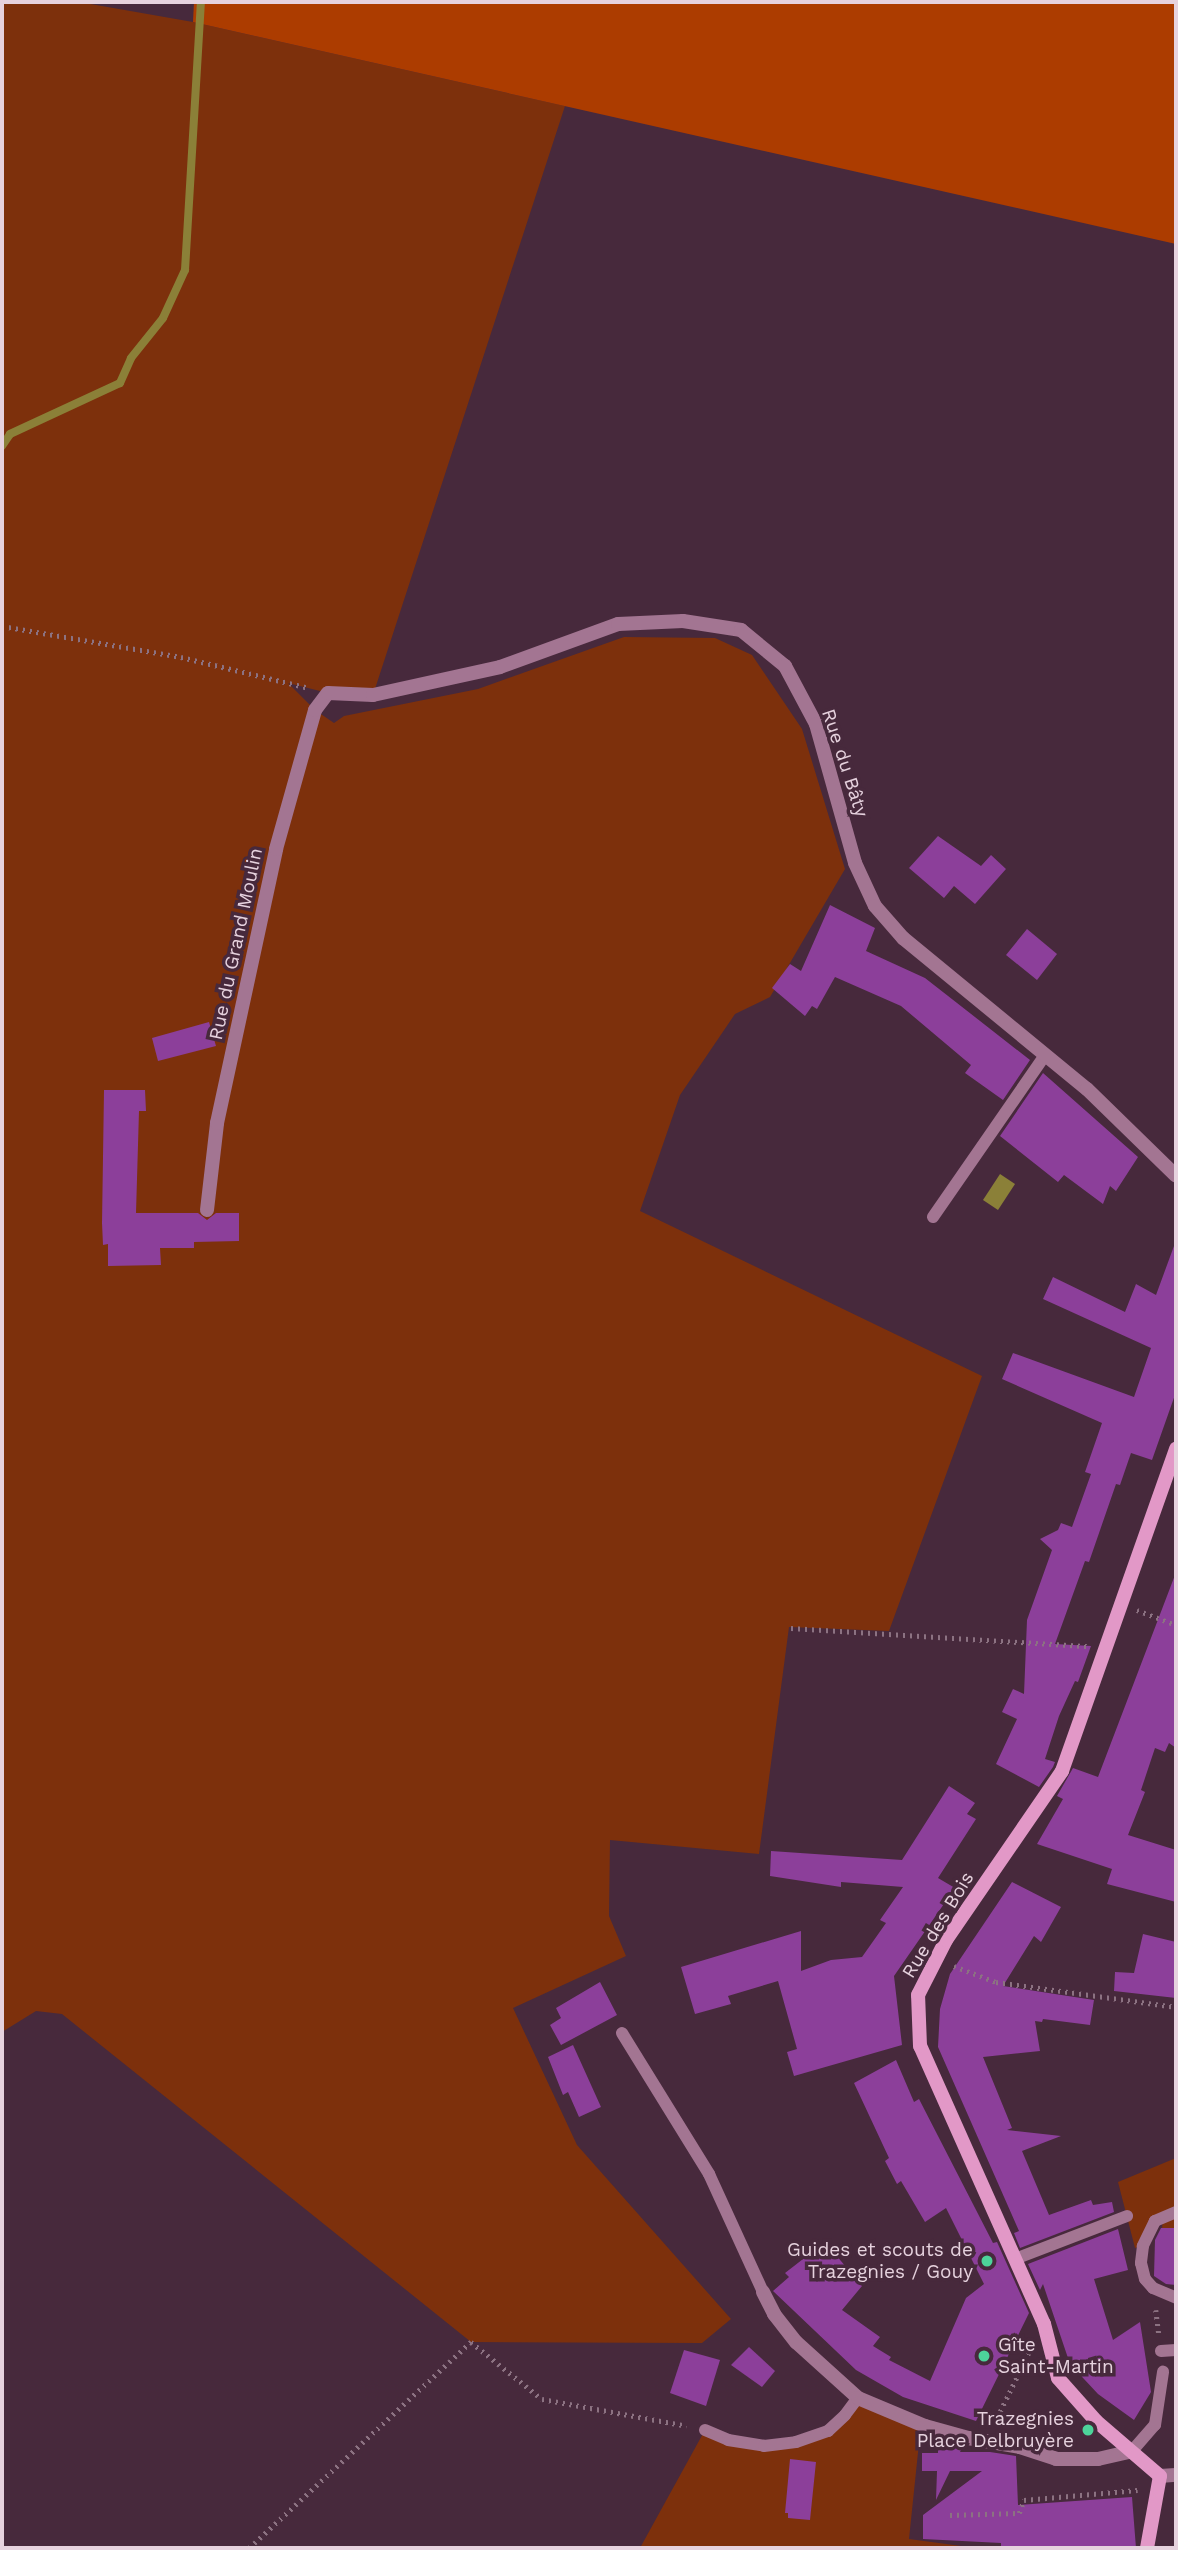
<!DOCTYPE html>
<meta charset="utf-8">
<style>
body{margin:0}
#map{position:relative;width:1178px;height:2550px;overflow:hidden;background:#47293c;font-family:"Work Sans",sans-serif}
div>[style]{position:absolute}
.green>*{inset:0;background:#7d300c}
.forest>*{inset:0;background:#ac3c00}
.water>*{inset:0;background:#8b8038}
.stream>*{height:8px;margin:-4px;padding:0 4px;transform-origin:4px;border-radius:4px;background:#8b8038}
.building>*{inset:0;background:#8c3f9a}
.path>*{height:4.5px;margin-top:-2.25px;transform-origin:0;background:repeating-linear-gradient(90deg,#8c7282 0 2px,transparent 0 7px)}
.lane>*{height:12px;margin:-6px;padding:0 6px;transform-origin:6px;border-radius:6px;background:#a37592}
.street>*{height:14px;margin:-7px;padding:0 7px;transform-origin:7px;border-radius:7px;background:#a37592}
.secondary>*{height:14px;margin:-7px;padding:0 7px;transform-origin:7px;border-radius:7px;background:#e298c7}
.dots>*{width:19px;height:19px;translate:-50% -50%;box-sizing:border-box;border:4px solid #47293c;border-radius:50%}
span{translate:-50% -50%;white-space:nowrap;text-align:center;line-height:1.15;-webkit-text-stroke:7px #47293c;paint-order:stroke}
.street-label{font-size:19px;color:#e6d2de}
.poi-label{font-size:19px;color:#e6d2de}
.right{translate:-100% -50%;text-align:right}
.left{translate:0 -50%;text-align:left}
.frame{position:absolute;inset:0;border:4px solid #e6d2de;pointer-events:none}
</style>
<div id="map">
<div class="green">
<div style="clip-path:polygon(2px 2px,79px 2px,193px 22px,565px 106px,373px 695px,328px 693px,288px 683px,315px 710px,334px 723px,344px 716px,478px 689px,624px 637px,715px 638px,752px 655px,802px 729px,845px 869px,770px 997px,735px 1014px,680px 1095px,640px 1211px,982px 1376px,889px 1631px,789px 1627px,759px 1854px,610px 1840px,609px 1916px,626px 1956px,513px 2008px,577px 2145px,731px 2319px,702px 2343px,471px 2342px,62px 2014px,36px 2011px,2px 2032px)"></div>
<div style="clip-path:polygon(1176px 2158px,1176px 2230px,1162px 2229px,1163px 2217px,1143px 2246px,1135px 2248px,1118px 2182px)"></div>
<div style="clip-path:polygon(858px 2398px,925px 2426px,919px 2443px,909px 2539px,976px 2548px,640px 2548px,705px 2430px,764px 2446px,828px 2431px)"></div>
</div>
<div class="forest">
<div style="clip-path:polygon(194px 2px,1176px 2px,1176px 244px,193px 22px)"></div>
</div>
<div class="water">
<div style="clip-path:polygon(1000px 1174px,1015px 1184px,998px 1210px,983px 1200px)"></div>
</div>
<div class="stream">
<div style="left:2px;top:446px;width:14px;rotate:-56deg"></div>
<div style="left:10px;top:434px;width:121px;rotate:-24.9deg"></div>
<div style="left:120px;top:383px;width:27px;rotate:-66deg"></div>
<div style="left:131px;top:358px;width:51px;rotate:-51.3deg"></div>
<div style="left:163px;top:318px;width:53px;rotate:-65.4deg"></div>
<div style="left:185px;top:270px;width:268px;rotate:-86.6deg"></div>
</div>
<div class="building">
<div style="clip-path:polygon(938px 836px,981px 866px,991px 855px,1006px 869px,975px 904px,954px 886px,944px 898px,909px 868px)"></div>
<div style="clip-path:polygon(830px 905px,875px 928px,866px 951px,925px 978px,1030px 1060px,1003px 1100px,965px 1073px,971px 1065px,901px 1006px,835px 977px,817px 1009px,812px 1006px,805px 1016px,772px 988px,790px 964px,801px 971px)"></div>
<div style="clip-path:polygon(1027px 929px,1057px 954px,1037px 980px,1006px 955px)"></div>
<div style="clip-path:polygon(209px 1022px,216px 1046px,158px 1061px,152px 1038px)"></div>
<div style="clip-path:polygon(1043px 1073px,1138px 1157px,1116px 1191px,1110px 1186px,1103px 1204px,1064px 1175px,1058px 1182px,1000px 1136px)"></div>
<div style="clip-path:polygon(104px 1090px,145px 1090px,146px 1111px,139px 1111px,136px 1213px,198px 1213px,207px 1220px,216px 1213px,239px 1213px,239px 1241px,194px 1242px,194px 1248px,160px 1248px,161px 1265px,108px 1266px,108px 1244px,103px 1245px,102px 1223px)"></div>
<div style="clip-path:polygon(1174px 1246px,1176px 1392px,1152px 1460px,1131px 1453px,1120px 1485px,1116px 1484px,1089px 1562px,1085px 1561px,1055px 1644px,1091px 1646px,1078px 1682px,1075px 1681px,1059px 1716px,1045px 1759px,1055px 1762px,1053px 1767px,1039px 1787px,996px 1764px,1017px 1719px,1002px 1712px,1013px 1689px,1024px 1694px,1027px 1620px,1052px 1550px,1040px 1539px,1058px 1530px,1061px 1523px,1072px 1527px,1091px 1474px,1085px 1472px,1102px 1423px,1002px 1379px,1013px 1353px,1134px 1397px,1151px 1348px,1043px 1299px,1053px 1277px,1125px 1312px,1136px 1284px,1156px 1295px)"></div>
<div style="clip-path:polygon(1175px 1575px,1176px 1748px,1169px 1743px,1165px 1752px,1155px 1748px,1141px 1790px,1145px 1792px,1128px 1835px,1176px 1850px,1176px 1902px,1107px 1884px,1112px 1869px,1037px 1844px,1063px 1799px,1057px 1796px,1073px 1768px,1098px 1777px)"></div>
<div style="clip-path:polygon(949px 1786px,975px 1803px,967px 1814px,976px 1819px,938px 1878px,955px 1888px,894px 1976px,902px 2045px,794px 2076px,787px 2052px,797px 2049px,778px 1981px,728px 1996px,731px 2004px,695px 2014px,681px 1967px,801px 1931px,801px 1971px,831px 1960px,862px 1957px,886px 1923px,880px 1920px,903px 1887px,841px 1882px,841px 1887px,770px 1876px,771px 1851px,902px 1860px)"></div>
<div style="clip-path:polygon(1012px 1882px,1061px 1907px,1041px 1942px,1034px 1936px,1003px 1986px,1094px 2000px,1090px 2025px,1043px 2019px,1042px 2022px,1035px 2021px,1040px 2051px,983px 2057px,1012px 2128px,1007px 2130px,1061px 2136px,1022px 2151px,1049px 2215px,1091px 2200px,1093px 2205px,1112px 2202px,1114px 2212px,1020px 2248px,1014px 2233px,1019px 2231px,938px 2047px,940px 2009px,950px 1974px)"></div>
<div style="clip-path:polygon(1143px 1934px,1176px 1942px,1176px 1998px,1114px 1991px,1115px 1972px,1134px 1973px)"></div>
<div style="clip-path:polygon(600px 1982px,617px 2015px,561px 2045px,550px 2025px,561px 2018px,556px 2008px)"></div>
<div style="clip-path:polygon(573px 2045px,601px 2107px,579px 2117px,568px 2092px,563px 2095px,548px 2057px)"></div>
<div style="clip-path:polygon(896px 2060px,914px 2102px,919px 2099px,993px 2243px,997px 2242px,1029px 2313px,976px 2421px,903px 2397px,856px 2370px,773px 2291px,789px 2277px,785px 2273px,825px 2242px,862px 2286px,842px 2310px,880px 2337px,873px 2346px,891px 2357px,889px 2360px,930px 2381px,966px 2298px,984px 2284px,946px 2208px,925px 2222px,901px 2181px,897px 2184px,885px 2161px,889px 2158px,854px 2083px)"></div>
<div style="clip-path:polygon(1161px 2228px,1176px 2228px,1176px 2285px,1166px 2284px,1154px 2276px,1155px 2240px)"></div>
<div style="clip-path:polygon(1118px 2229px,1128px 2270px,1094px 2279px,1113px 2340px,1140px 2322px,1151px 2392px,1134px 2420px,1098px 2394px,1070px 2364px,1043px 2284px,1040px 2290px,1028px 2264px)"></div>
<div style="clip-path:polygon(749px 2347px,775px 2371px,762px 2387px,731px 2365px)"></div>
<div style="clip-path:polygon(684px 2350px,720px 2360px,706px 2406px,670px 2393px)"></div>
<div style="clip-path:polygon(938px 2444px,963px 2446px,960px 2452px,990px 2452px,1016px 2456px,1018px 2505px,1132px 2497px,1136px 2548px,1001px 2546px,1001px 2543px,923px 2539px,923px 2515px,982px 2471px,950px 2471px,936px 2500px,937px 2471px,922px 2471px,922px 2453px,938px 2453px)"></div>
<div style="clip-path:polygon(790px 2459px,816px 2462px,810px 2520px,788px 2518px,788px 2513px,785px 2513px)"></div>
</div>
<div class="path">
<div style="left:2px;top:626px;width:182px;rotate:9.8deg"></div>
<div style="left:181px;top:657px;width:132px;rotate:13.6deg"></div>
<div style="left:1137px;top:1610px;width:42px;rotate:21deg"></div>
<div style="left:791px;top:1628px;width:298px;rotate:3.5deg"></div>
<div style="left:954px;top:1966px;width:45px;rotate:20.9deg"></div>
<div style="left:996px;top:1982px;width:182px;rotate:7.9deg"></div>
<div style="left:1156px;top:2310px;width:26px;rotate:83deg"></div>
<div style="left:994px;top:2424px;width:82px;rotate:-64.1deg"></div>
<div style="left:950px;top:2515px;width:69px;rotate:-1.7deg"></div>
<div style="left:1019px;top:2513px;width:14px;rotate:-69deg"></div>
<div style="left:1024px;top:2500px;width:114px;rotate:-5deg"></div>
<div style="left:249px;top:2548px;width:303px;rotate:-42.9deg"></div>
<div style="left:471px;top:2342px;width:91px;rotate:38.8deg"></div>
<div style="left:542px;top:2399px;width:147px;rotate:10.5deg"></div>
</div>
<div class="lane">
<div style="left:933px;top:1217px;width:197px;rotate:-55.3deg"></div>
<div style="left:622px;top:2033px;width:166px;rotate:58.3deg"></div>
<div style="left:709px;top:2174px;width:130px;rotate:65.4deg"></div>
<div style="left:1176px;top:2212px;width:23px;rotate:157deg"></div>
<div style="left:1155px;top:2221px;width:28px;rotate:116deg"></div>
<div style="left:1143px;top:2246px;width:17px;rotate:97deg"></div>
<div style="left:1141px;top:2263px;width:16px;rotate:76deg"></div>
<div style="left:1145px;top:2279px;width:12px;rotate:48deg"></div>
<div style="left:1153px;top:2288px;width:25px;rotate:23deg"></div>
<div style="left:1015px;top:2259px;width:120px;rotate:-21deg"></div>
<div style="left:1161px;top:2351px;width:15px;rotate:-4deg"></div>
<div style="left:705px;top:2430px;width:25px;rotate:23deg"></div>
<div style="left:728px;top:2440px;width:36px;rotate:9deg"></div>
<div style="left:764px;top:2446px;width:32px;rotate:-7deg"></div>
<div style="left:796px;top:2442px;width:34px;rotate:-19deg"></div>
<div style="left:828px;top:2431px;width:23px;rotate:-43deg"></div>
<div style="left:845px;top:2415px;width:21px;rotate:-53deg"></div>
<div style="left:1132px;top:2451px;width:35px;rotate:-49deg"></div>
<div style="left:1155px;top:2425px;width:54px;rotate:-81.4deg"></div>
</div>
<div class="street">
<div style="left:207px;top:1210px;width:88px;rotate:-83.4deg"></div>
<div style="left:217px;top:1123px;width:280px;rotate:-77.8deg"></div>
<div style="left:276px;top:849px;width:144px;rotate:-74.3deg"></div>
<div style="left:315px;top:710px;width:21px;rotate:-53deg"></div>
<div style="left:328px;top:693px;width:45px;rotate:2.5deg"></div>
<div style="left:373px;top:695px;width:130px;rotate:-12.4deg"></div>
<div style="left:500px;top:667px;width:126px;rotate:-20deg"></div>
<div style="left:618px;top:624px;width:65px;rotate:-2.6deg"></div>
<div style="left:683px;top:621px;width:59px;rotate:8.8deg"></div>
<div style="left:741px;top:630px;width:57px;rotate:39.3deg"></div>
<div style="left:785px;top:666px;width:66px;rotate:61.9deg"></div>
<div style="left:816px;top:724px;width:144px;rotate:74.3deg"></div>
<div style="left:855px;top:863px;width:47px;rotate:65.1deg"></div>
<div style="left:875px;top:906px;width:43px;rotate:48.8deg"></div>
<div style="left:903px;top:938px;width:238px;rotate:39.4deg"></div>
<div style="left:1087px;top:1089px;width:124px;rotate:44.3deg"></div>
<div style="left:763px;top:2292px;width:25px;rotate:63deg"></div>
<div style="left:774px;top:2314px;width:36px;rotate:52deg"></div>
<div style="left:796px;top:2342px;width:84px;rotate:42.1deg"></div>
<div style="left:858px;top:2398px;width:73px;rotate:22.7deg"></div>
<div style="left:925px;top:2426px;width:45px;rotate:15.6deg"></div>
<div style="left:968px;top:2438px;width:53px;rotate:9.8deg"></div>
<div style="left:1020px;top:2447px;width:38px;rotate:18deg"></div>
<div style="left:1056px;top:2459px;width:42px"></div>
<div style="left:1098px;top:2459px;width:35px;rotate:-13deg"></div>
<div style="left:1160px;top:2476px;width:16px;rotate:-4deg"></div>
</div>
<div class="secondary">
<div style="left:1147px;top:2548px;width:73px;rotate:-79.8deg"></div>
<div style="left:1160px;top:2476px;width:84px;rotate:-139.3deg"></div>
<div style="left:1096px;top:2421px;width:57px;rotate:-131.5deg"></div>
<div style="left:1058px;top:2378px;width:56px;rotate:-104.5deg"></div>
<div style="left:1044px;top:2324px;width:304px;rotate:-114deg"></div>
<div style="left:920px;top:2046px;width:51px;rotate:-92.2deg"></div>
<div style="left:918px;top:1995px;width:62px;rotate:-63deg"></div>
<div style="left:946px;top:1940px;width:205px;rotate:-55.5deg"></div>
<div style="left:1062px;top:1771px;width:342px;rotate:-70.5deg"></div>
</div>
<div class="dots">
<div style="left:987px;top:2261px;background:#4dd39a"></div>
<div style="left:984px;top:2356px;background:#4dd39a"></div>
<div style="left:1088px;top:2430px;background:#4dd39a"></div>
</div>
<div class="street-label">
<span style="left:845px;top:763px;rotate:72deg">Rue du Bâty</span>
<span style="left:236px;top:944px;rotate:-78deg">Rue du Grand Moulin</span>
<span style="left:938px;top:1925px;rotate:-59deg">Rue des Bois</span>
</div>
<div class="poi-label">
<span class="right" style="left:973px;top:2261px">Guides et scouts de<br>Trazegnies / Gouy</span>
<span class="left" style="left:998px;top:2356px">Gîte<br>Saint-Martin</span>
<span class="right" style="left:1074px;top:2430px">Trazegnies<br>Place Delbruyère</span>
</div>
<div class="frame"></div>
</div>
